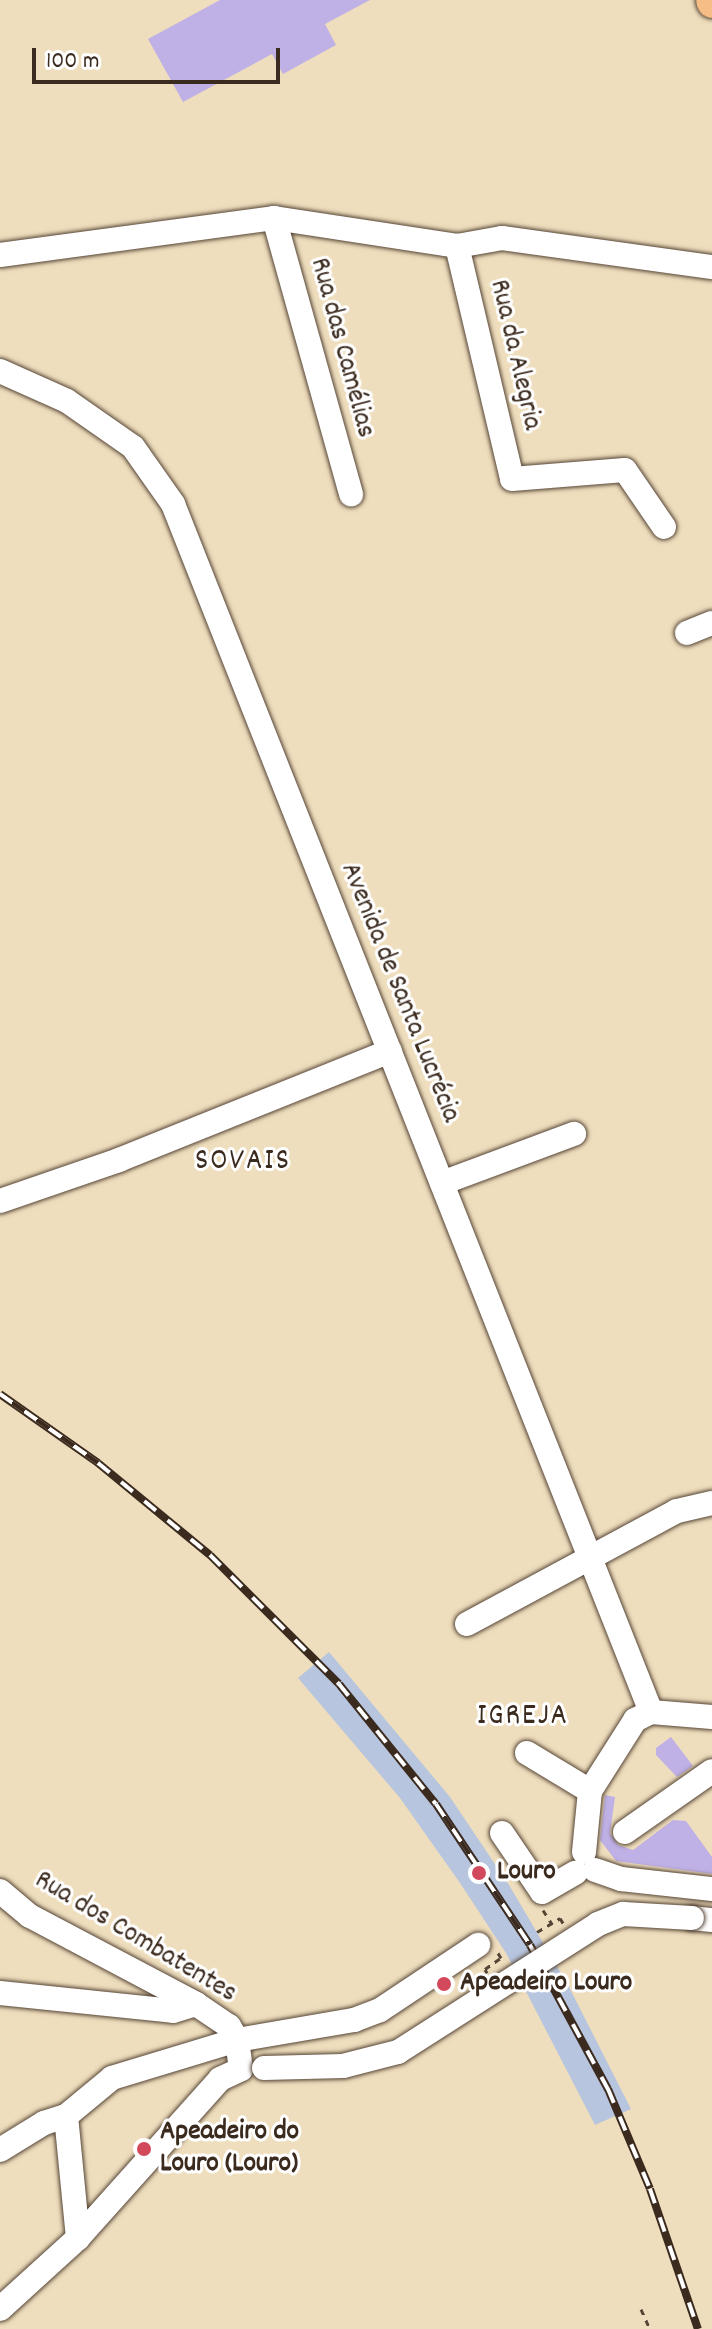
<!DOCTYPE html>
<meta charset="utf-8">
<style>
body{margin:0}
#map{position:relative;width:712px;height:2329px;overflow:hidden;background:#efdebd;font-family:Dekko,sans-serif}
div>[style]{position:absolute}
.industrial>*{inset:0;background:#b7c5de}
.building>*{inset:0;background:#bfb0e6}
.path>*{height:3px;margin-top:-1.5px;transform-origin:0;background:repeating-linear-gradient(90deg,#564536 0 6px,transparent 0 12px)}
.roads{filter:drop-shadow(0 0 2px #564536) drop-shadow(0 0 2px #564536)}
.minor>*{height:24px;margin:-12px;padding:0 12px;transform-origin:12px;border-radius:12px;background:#fff}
.major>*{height:30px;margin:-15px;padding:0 15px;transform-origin:15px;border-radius:15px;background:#f6be86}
.rail>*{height:8px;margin-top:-4px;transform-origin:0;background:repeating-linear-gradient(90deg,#fff 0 15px,#3b2a1e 0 30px);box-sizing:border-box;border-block:2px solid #3b2a1e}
.bridges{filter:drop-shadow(0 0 2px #564536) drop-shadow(0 0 2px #564536)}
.minor-bridge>*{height:24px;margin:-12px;padding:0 12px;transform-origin:12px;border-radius:12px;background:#fff}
.dots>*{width:22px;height:22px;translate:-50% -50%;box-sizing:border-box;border:4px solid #fff;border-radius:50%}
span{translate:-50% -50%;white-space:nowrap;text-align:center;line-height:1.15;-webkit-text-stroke:6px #fff;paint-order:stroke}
.street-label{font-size:28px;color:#3b2a1e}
.poi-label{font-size:28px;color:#3b2a1e;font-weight:700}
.left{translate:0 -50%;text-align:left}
.neighbourhood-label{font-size:30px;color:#3b2a1e;letter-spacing:2px}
.scale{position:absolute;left:32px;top:48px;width:248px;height:36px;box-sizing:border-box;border:4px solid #3b2a1e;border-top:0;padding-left:10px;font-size:24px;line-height:28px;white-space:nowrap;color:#3b2a1e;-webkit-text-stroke:6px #fff;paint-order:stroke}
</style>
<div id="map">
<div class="industrial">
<div style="clip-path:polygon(329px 1652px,450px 1797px,509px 1885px,568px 1985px,631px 2109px,595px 2125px,506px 1953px,460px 1883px,400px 1798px,298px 1678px)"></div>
</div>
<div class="building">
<div style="clip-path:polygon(220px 0,370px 0,325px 24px,336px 45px,283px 74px,272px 54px,183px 102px,148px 39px)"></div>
<div style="clip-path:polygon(671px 1737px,693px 1766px,677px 1777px,656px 1755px,656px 1748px)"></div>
<div style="clip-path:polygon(605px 1795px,615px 1797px,610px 1833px,618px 1845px,633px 1850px,673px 1820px,686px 1821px,712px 1857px,712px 1874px,616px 1861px,600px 1840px)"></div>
</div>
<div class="path">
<div style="left:543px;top:1910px;width:17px;rotate:57deg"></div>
<div style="left:537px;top:1932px;width:27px;rotate:-31deg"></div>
<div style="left:560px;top:1918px;width:6px;rotate:59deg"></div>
<div style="left:487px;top:1973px;width:4px;rotate:-117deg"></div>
<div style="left:485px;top:1969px;width:19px;rotate:-35deg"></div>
<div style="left:501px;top:1958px;width:8px;rotate:-120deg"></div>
<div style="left:641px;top:2309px;width:22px;rotate:66deg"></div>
</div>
<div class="roads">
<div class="minor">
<div style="left:274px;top:218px;width:287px;rotate:74.4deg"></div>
<div style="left:457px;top:246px;width:239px;rotate:76.7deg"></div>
<div style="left:512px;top:479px;width:113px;rotate:-4.6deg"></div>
<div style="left:625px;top:470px;width:69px;rotate:55.6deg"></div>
<div style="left:0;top:255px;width:276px;rotate:-7.7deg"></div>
<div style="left:274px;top:218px;width:185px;rotate:8.7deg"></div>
<div style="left:457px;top:246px;width:46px;rotate:-10.1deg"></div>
<div style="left:502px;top:238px;width:212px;rotate:7.9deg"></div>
<div style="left:0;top:371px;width:73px;rotate:24.1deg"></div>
<div style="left:67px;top:401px;width:80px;rotate:34.9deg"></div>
<div style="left:133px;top:447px;width:70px;rotate:54.9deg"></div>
<div style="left:173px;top:504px;width:1299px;rotate:68.41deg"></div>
<div style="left:687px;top:633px;width:27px;rotate:-22deg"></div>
<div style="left:442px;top:1183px;width:141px;rotate:-20.4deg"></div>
<div style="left:0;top:1201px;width:126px;rotate:-19deg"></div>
<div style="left:119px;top:1160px;width:292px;rotate:-21.9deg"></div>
<div style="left:467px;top:1624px;width:238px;rotate:-28.3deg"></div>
<div style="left:677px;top:1511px;width:36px;rotate:-13deg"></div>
<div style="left:527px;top:1753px;width:74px;rotate:31.1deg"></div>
<div style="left:625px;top:1832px;width:106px;rotate:-35deg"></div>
<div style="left:502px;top:1833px;width:71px;rotate:55.9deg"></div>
<div style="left:542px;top:1892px;width:39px;rotate:-30deg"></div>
<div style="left:584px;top:1852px;width:61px;rotate:-84.4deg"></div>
<div style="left:590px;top:1791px;width:84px;rotate:-57.6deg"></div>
<div style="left:635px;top:1720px;width:18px;rotate:-27deg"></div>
<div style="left:651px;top:1712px;width:61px;rotate:4.7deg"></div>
<div style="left:595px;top:1870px;width:28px;rotate:19deg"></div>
<div style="left:621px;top:1879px;width:92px;rotate:6.3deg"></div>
<div style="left:0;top:1891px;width:39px;rotate:40deg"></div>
<div style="left:30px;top:1916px;width:188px;rotate:27.9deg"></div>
<div style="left:196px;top:2004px;width:40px;rotate:34deg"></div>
<div style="left:229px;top:2026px;width:16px;rotate:60deg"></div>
<div style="left:237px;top:2040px;width:131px;rotate:163.1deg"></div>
<div style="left:112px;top:2078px;width:60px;rotate:140.4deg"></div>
<div style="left:66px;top:2116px;width:123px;rotate:84.4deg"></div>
<div style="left:692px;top:1918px;width:20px;rotate:6deg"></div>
<div style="left:0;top:1993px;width:174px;rotate:5.9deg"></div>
<div style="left:173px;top:2011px;width:24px;rotate:-17deg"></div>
<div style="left:0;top:2150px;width:52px;rotate:-31.5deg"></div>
<div style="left:44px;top:2123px;width:23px;rotate:-18deg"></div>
<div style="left:0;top:2309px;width:105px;rotate:-42.3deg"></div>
<div style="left:78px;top:2238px;width:213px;rotate:-48.2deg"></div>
<div style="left:220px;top:2079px;width:23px;rotate:-25deg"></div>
<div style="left:241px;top:2069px;width:29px;rotate:-98deg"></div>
<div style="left:237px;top:2040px;width:119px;rotate:-9.7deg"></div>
<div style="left:354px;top:2020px;width:28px;rotate:-21deg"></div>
<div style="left:380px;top:2010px;width:118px;rotate:-33.6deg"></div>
</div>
<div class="major">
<div style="left:711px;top:0;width:3px;rotate:72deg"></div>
</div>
</div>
<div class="rail">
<div style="left:0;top:1394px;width:120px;rotate:35.1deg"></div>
<div style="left:98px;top:1463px;width:145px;rotate:39.4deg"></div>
<div style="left:210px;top:1555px;width:182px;rotate:45deg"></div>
<div style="left:339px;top:1684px;width:154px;rotate:51.1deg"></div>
<div style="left:436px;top:1804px;width:169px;rotate:56.3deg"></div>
<div style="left:530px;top:1945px;width:164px;rotate:61.6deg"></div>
<div style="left:608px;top:2089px;width:108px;rotate:67.2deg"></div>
<div style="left:650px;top:2189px;width:148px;rotate:71.1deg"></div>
</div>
<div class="bridges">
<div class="minor-bridge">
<div style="left:264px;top:2068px;width:79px;rotate:-1.5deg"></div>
<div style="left:343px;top:2066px;width:57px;rotate:-14.3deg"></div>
<div style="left:398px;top:2052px;width:237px;rotate:-32.6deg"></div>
<div style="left:598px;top:1924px;width:27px;rotate:-22deg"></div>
<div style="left:623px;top:1914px;width:69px;rotate:3.3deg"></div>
</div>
</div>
<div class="dots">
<div style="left:479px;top:1873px;background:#d1495b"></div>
<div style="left:444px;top:1984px;background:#d1495b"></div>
<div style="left:144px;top:2149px;background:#d1495b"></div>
</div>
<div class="street-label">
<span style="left:341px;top:348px;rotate:75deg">Rua das Camélias</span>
<span style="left:514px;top:355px;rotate:77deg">Rua da Alegria</span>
<span style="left:399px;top:993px;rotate:68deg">Avenida de Santa Lucrécia</span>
<span style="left:135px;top:1938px;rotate:31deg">Rua dos Combatentes</span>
</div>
<div class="poi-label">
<span class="left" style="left:497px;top:1873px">Louro</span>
<span class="left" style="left:460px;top:1984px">Apeadeiro Louro</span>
<span class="left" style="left:160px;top:2149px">Apeadeiro do<br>Louro (Louro)</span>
</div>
<div class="neighbourhood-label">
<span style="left:243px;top:1163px">SOVAIS</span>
<span style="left:523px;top:1718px">IGREJA</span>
</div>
<div class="scale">100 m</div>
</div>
